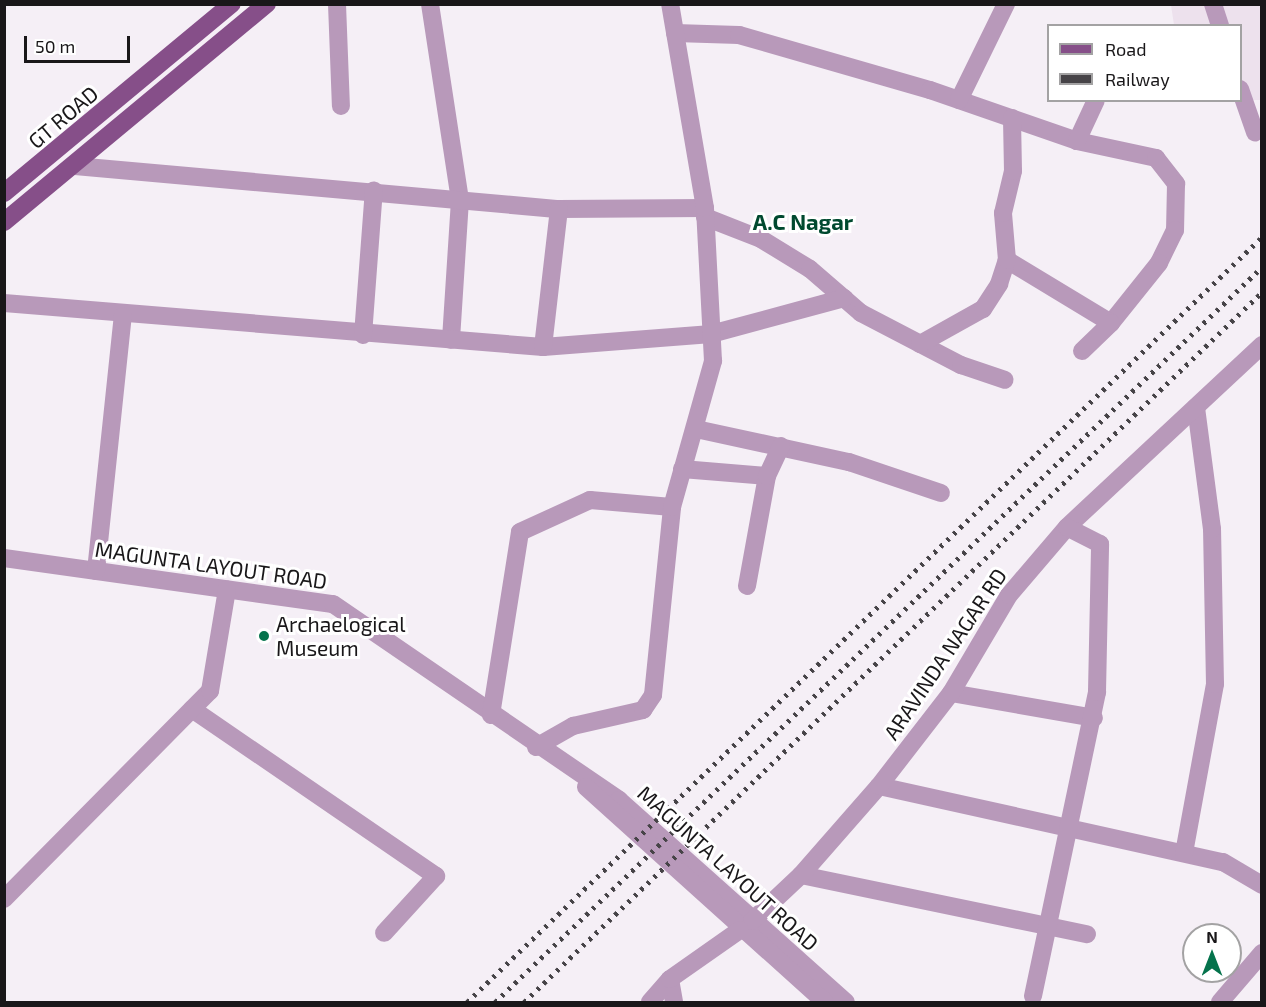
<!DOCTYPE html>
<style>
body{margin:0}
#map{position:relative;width:1266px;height:1007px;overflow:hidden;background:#f5eff6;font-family:"Exo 2",sans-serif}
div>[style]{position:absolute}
.built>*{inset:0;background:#ede1ed}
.minor>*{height:18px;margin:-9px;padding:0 9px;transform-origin:9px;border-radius:9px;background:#b899ba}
.major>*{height:18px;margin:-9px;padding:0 9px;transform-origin:9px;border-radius:9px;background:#864f89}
.rail>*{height:4.5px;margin-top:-2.25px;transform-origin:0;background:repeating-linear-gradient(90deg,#464347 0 3px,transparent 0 9px)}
.dots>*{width:16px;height:16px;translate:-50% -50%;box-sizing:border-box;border:3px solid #fff;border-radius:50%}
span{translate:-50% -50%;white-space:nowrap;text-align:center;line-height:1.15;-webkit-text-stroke:6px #fff;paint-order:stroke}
.street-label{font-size:21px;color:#191719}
.poi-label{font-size:21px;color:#191719}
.left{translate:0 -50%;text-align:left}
.neighbourhood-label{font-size:22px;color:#00492f;font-weight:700}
.frame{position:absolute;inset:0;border:6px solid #191719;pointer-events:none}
.legend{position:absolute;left:1047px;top:24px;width:195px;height:78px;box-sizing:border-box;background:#fff;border:2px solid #a3a2a3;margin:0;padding:8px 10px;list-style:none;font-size:18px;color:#191719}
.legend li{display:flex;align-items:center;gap:12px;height:30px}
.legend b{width:30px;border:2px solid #a3a2a3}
.north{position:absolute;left:1182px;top:923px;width:60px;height:60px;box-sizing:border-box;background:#fff;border:2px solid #a3a2a3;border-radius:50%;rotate:0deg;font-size:16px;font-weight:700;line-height:24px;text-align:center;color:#191719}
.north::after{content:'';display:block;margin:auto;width:21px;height:27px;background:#05734c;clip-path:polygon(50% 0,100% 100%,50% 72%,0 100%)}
.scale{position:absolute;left:24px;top:36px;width:106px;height:27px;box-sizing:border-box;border:3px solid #191719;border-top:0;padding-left:8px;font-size:18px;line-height:21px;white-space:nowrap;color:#191719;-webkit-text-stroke:4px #fff;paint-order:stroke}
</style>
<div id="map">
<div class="built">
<div style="clip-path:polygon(1171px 5px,1261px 5px,1261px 100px,1241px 100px,1240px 26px,1174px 25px)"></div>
</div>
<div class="minor">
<div style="left:337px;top:4px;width:102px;rotate:87.8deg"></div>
<div style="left:430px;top:4px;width:198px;rotate:81.3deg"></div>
<div style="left:460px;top:200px;width:140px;rotate:93.7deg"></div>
<div style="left:1213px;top:4px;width:23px;rotate:72deg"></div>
<div style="left:675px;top:33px;width:64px;rotate:1.8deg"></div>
<div style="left:739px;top:35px;width:199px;rotate:16.1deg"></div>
<div style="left:930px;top:90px;width:156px;rotate:19.1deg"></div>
<div style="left:1077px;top:141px;width:81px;rotate:12.1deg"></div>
<div style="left:1156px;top:158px;width:33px;rotate:52deg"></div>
<div style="left:1176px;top:184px;width:46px;rotate:91.2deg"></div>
<div style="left:1175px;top:230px;width:37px;rotate:116deg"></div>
<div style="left:1159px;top:263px;width:77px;rotate:128.7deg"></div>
<div style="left:1111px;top:323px;width:122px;rotate:-148.8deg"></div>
<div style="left:1240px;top:89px;width:46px;rotate:70.8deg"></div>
<div style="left:959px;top:100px;width:107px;rotate:-63.9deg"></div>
<div style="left:1077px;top:141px;width:45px;rotate:-65.1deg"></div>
<div style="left:75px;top:166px;width:486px;rotate:5.1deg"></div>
<div style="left:559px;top:209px;width:146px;rotate:-0.4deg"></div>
<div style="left:705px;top:217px;width:60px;rotate:21.4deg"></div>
<div style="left:761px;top:239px;width:57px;rotate:31.5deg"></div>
<div style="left:810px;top:269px;width:67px;rotate:40.8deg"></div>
<div style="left:861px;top:313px;width:113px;rotate:27.5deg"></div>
<div style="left:961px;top:365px;width:46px;rotate:18.8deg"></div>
<div style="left:4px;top:303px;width:541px;rotate:4.67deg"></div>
<div style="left:543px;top:347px;width:169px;rotate:-4.4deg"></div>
<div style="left:711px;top:334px;width:138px;rotate:-15.1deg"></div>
<div style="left:363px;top:335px;width:145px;rotate:-85.7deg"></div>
<div style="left:920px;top:344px;width:72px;rotate:-29.1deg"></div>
<div style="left:983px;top:309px;width:30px;rotate:-57deg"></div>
<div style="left:999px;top:284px;width:25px;rotate:-72deg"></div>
<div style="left:1007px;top:260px;width:47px;rotate:-94.9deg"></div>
<div style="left:1003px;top:213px;width:43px;rotate:-76.6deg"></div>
<div style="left:1013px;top:171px;width:53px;rotate:-91.1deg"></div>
<div style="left:543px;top:347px;width:139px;rotate:-83.4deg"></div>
<div style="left:1082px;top:351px;width:40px;rotate:-44deg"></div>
<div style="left:696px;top:429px;width:157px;rotate:12.2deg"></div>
<div style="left:849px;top:462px;width:97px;rotate:18.6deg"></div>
<div style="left:682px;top:469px;width:85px;rotate:4.7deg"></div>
<div style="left:4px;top:558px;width:332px;rotate:8deg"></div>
<div style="left:333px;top:604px;width:347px;rotate:34.4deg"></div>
<div style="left:619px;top:800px;width:304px;rotate:41.7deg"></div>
<div style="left:96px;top:571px;width:256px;rotate:-84deg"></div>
<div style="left:747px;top:586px;width:112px;rotate:-79.7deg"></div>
<div style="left:767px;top:476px;width:33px;rotate:-65deg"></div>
<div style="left:951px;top:693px;width:145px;rotate:9.9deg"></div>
<div style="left:192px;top:709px;width:296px;rotate:34.4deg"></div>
<div style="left:436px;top:876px;width:77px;rotate:132.4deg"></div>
<div style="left:491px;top:715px;width:185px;rotate:-81deg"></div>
<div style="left:520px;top:532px;width:77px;rotate:-24.6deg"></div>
<div style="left:590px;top:500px;width:82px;rotate:4.9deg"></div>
<div style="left:536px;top:747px;width:43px;rotate:-29.6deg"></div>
<div style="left:573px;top:726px;width:72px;rotate:-12.9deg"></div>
<div style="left:643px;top:710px;width:18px;rotate:-56deg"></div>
<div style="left:653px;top:695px;width:189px;rotate:-84.2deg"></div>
<div style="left:672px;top:507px;width:152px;rotate:-74.3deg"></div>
<div style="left:713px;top:361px;width:153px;rotate:-93deg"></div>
<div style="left:705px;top:208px;width:207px;rotate:-99.7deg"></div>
<div style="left:879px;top:786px;width:352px;rotate:12.5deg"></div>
<div style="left:1223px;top:862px;width:45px;rotate:30.5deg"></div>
<div style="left:586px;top:787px;width:321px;rotate:42deg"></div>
<div style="left:1184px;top:853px;width:172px;rotate:-79.6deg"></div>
<div style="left:1215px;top:684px;width:155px;rotate:-91.1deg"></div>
<div style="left:1212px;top:529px;width:123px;rotate:-97.5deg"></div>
<div style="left:801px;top:875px;width:292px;rotate:11.7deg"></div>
<div style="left:4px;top:899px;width:293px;rotate:-45.3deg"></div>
<div style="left:210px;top:691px;width:103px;rotate:-80.5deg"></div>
<div style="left:752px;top:921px;width:67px;rotate:-43.2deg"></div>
<div style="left:801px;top:875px;width:118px;rotate:-48.8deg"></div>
<div style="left:879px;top:786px;width:118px;rotate:-52.3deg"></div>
<div style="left:951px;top:693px;width:114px;rotate:-59.4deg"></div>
<div style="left:1009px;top:595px;width:89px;rotate:-49.5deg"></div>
<div style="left:1067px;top:527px;width:267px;rotate:-43deg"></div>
<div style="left:670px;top:979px;width:23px;rotate:80deg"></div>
<div style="left:1033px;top:996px;width:311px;rotate:-78.1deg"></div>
<div style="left:1097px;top:692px;width:148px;rotate:-88.8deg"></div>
<div style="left:1100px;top:544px;width:37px;rotate:-153deg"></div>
<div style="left:650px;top:1002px;width:30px;rotate:-49deg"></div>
<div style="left:670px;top:979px;width:85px;rotate:-35deg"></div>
<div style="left:1220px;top:1002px;width:65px;rotate:-49.4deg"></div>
</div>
<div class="major">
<div style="left:4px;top:193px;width:296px;rotate:-39.7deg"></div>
<div style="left:4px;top:222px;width:342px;rotate:-39.7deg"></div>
</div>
<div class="rail">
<div style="left:467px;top:1002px;width:1103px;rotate:-43.9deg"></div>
<div style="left:495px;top:1002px;width:1062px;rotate:-43.78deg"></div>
<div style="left:524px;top:1002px;width:1024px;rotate:-43.89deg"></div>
</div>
<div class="dots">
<div style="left:264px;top:636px;background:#05734c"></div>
</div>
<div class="street-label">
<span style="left:63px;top:117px;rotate:-40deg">GT ROAD</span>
<span style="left:211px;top:565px;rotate:8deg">MAGUNTA LAYOUT ROAD</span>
<span style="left:945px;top:654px;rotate:-56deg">ARAVINDA NAGAR RD</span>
<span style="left:728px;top:868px;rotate:42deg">MAGUNTA LAYOUT ROAD</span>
</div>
<div class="poi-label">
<span class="left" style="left:276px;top:636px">Archaelogical<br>Museum</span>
</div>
<div class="neighbourhood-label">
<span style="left:803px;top:222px">A.C Nagar</span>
</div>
<div class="frame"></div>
<ul class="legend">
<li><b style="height:8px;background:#864f89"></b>Road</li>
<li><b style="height:8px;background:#464347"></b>Railway</li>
</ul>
<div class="north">N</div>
<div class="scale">50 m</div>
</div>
